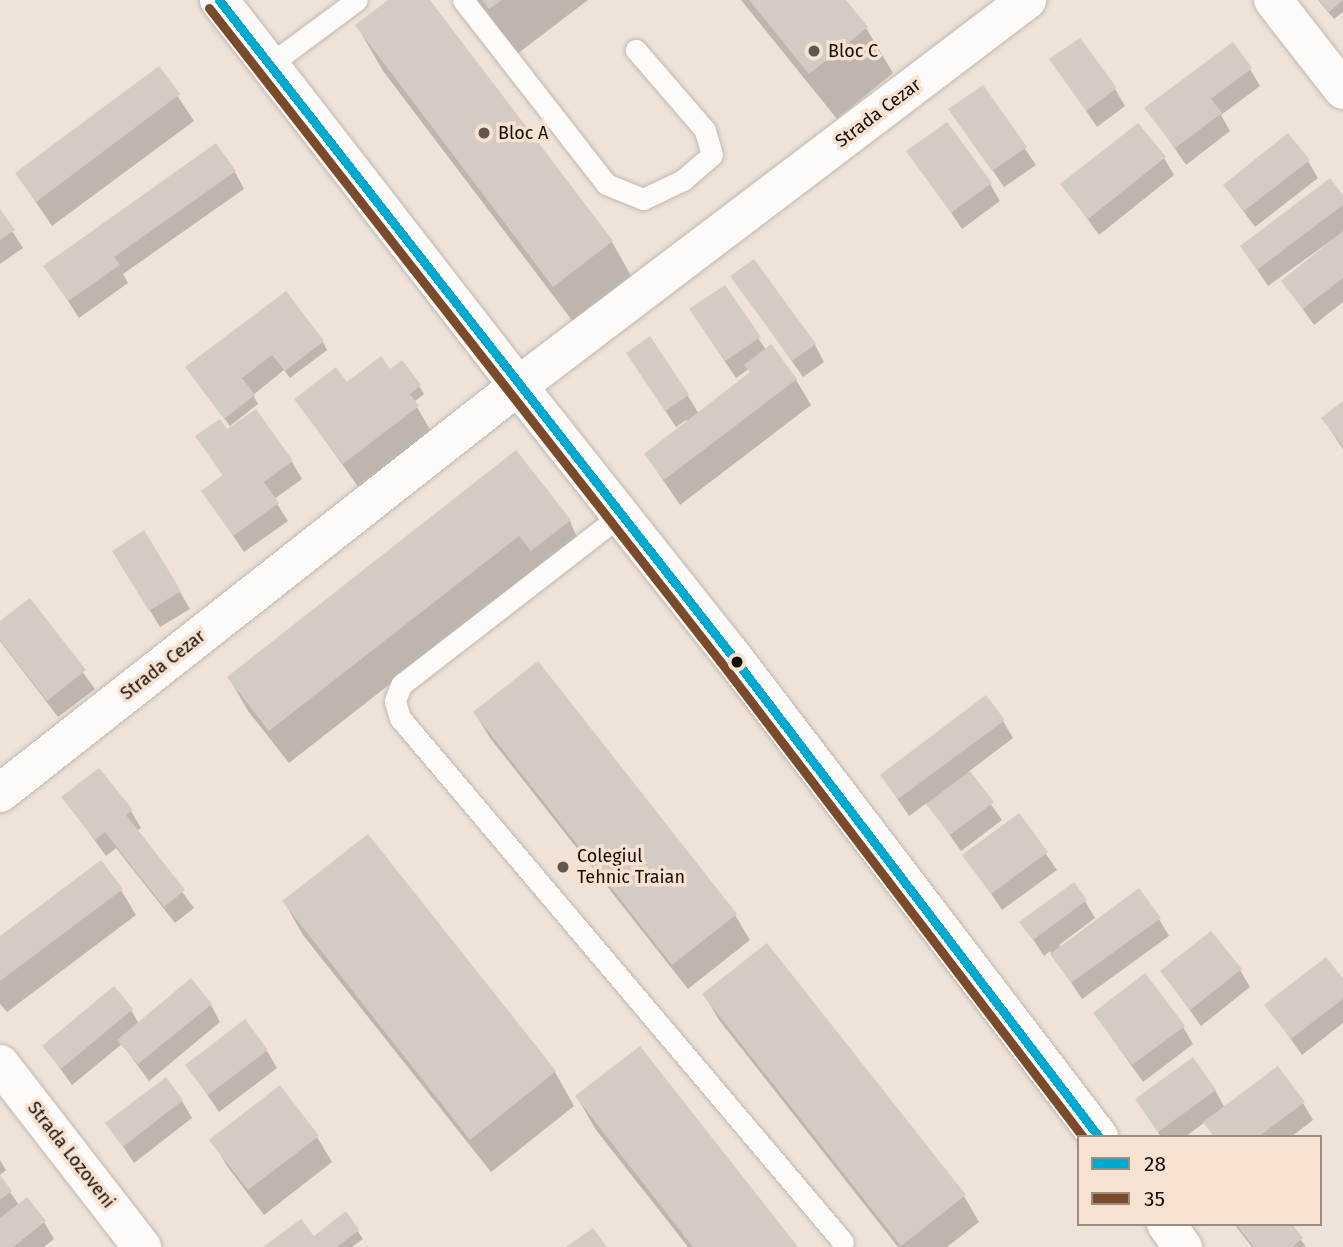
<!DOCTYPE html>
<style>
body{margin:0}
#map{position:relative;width:1343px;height:1247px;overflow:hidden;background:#efe3d9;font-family:"Fira Sans",sans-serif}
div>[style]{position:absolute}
.shadow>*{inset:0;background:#0003}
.building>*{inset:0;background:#d4cbc3}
.roads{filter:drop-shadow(0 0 2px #c1b8b0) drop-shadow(0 0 2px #c1b8b0)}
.lane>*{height:21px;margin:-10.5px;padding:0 10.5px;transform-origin:10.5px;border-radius:10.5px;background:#fdfbf9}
.street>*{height:38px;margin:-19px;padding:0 19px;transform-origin:19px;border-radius:19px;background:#fdfbf9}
.secondary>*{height:38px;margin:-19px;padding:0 19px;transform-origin:19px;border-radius:19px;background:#fdfbf9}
.primary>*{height:38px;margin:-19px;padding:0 19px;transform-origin:19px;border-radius:19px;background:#fdfbf9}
.bus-1>*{height:9px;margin:-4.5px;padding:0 4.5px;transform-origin:4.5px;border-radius:4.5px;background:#00a9ce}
.bus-2>*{height:9px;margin:-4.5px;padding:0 4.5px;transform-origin:4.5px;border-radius:4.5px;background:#7a4b2a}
.dots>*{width:19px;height:19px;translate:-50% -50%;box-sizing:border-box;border:4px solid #f7e2d1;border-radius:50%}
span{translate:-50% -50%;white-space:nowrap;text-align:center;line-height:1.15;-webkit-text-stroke:7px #f7e2d1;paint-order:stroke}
.poi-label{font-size:18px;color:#130d07}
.left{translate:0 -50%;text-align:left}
.street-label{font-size:18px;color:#130d07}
.legend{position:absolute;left:1077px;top:1135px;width:245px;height:91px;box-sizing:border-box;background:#f7e2d1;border:2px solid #9c8d80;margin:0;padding:9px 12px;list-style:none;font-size:21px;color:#130d07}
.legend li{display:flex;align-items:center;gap:14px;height:35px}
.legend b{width:35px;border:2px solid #9c8d80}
</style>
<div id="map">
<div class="shadow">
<div style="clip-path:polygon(391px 0,428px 0,612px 242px,638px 288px,580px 331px,383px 71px,357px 26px)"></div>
<div style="clip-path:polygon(475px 0,588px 0,517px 54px)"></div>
<div style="clip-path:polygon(741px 0,844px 0,866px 28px,893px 73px,837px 119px)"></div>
<div style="clip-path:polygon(1318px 0,1343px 0,1343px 12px,1334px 19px)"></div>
<div style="clip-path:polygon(1052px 60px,1115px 89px,1125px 106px,1097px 127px)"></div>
<div style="clip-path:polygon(159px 68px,194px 121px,52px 226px,17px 174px)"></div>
<div style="clip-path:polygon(1250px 69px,1260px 86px,1221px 115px,1230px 131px,1186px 165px,1147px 108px)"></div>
<div style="clip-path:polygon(983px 87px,1036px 165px,1004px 187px,951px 110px)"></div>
<div style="clip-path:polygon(909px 151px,990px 184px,1000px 201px,962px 229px)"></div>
<div style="clip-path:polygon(1164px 158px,1174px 175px,1099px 235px,1063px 185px)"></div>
<div style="clip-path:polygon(1308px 161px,1318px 178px,1255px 227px,1225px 186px)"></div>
<div style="clip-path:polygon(235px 172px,244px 189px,123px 274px,128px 283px,79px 318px,46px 267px)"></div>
<div style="clip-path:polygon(1343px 198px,1343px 232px,1268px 286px,1242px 247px)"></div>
<div style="clip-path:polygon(0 212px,23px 248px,0 264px)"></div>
<div style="clip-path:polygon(1343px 233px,1343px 302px,1314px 325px,1283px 281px)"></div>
<div style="clip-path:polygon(732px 276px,815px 345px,824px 362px,803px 377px)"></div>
<div style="clip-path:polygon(725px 287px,766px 350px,796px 380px,811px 405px,680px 505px,646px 455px,688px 422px,686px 420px,676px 427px,638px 370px,688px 396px,699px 414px,751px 374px,749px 369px,736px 378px,701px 326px)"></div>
<div style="clip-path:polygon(323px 342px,327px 350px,290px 378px,284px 370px,253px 395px,258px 404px,230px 426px,187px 368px)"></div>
<div style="clip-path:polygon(390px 371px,419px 386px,424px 394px,414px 402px,432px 433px,359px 488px,312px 422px,346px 384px)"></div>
<div style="clip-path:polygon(1343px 403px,1343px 449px,1323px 419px)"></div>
<div style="clip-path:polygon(226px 432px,292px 462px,302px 479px,274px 499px,288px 521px,244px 552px,203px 491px,224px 477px,208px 453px)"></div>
<div style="clip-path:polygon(516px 452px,570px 521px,577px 538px,289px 763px,248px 711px,229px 678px)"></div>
<div style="clip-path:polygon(124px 568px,180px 592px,190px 609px,160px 627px)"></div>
<div style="clip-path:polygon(30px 600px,95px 689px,58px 717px,0 641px,0 623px)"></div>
<div style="clip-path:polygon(475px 713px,735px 915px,750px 940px,688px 989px,490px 738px)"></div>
<div style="clip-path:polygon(1003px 721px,1013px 738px,968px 772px,1002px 820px,961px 851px,927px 803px,909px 816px,882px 776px)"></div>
<div style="clip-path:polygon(64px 798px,131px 811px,141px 828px,137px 831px,194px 908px,175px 923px,116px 848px,106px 856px)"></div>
<div style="clip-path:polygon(1019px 815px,1057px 870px,1002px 910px,965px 855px)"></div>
<div style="clip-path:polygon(368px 836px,555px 1072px,574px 1106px,491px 1172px,303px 935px,284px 902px)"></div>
<div style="clip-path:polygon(121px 890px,136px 915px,7px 1012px,0 1004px,0 939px)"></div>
<div style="clip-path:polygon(1085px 901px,1095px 918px,1059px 945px,1061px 947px,1159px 919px,1169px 936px,1082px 999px,1050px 951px,1044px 956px,1022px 923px)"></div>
<div style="clip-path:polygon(1240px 970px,1250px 987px,1201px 1026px,1162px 971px)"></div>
<div style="clip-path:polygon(1343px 980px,1343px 1023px,1302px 1055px,1267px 1006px)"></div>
<div style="clip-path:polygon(704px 994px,964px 1196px,979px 1222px,947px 1247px,898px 1247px,719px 1020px)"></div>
<div style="clip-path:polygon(211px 1005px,220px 1022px,149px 1081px,122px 1044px,72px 1085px,44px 1046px,131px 1010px,139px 1024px)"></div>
<div style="clip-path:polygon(1095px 1014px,1183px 1027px,1193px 1044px,1143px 1082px)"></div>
<div style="clip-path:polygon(267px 1051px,277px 1068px,219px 1112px,187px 1065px)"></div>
<div style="clip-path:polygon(1215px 1090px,1225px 1108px,1303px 1103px,1313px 1120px,1291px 1137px,1214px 1137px,1205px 1122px,1185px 1137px,1161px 1137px,1137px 1100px)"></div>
<div style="clip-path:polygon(577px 1097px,796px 1247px,688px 1247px,596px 1130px)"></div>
<div style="clip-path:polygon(182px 1101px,192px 1118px,134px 1163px,108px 1124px)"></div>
<div style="clip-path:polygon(317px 1137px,332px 1162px,264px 1215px,227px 1166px,212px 1140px)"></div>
<div style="clip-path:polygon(0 1160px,6px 1170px,0 1175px)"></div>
<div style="clip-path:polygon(0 1178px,19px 1205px,44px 1222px,54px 1239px,44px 1247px,0 1247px)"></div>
<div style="clip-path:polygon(346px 1214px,363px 1239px,352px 1247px,266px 1247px,314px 1238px)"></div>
<div style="clip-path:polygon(1234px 1224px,1290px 1224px,1306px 1247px,1252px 1247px)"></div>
</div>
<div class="building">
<div style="clip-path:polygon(388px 0,430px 0,613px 241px,553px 287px,355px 25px)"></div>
<div style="clip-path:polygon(482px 0,502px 0,489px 9px)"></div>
<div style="clip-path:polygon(749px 0,846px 0,868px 27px,809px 74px)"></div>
<div style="clip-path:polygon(1319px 0,1343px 0,1329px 12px)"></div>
<div style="clip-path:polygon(1080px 38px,1117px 88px,1086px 111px,1049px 59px)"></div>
<div style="clip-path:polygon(1233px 42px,1252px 68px,1211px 99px,1222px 113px,1175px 148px,1144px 108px)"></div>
<div style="clip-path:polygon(159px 66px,180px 94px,36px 202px,15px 173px)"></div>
<div style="clip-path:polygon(983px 85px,1027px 147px,992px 171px,948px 109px)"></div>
<div style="clip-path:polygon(947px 122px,992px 183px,951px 213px,906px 151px)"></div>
<div style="clip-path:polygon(1138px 123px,1166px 157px,1088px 219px,1060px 184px)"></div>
<div style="clip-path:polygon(1288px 133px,1310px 160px,1244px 211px,1223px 185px)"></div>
<div style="clip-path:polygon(216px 143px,236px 171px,114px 257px,120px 265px,68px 301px,43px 266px)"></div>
<div style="clip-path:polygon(1330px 178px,1343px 195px,1343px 205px,1257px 270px,1240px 246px)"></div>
<div style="clip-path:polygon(0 209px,15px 230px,0 240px)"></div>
<div style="clip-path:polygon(1343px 231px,1343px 278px,1303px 309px,1281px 281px)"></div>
<div style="clip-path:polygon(754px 259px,816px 344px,792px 361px,730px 276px)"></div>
<div style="clip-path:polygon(725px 285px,761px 337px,725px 361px,689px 309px)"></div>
<div style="clip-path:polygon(286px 291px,324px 341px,285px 371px,272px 355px,242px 378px,255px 395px,224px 419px,185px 367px)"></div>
<div style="clip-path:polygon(650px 336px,689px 395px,665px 411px,626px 353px)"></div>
<div style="clip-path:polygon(771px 344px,797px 379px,664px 480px,644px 454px,750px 372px,744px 365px)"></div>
<div style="clip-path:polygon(381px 356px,390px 369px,402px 360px,421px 385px,410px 394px,419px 406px,343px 464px,294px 399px,336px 367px,347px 382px)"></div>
<div style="clip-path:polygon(1343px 401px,1343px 446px,1321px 418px)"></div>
<div style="clip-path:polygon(256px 409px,293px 461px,264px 482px,279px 503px,233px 536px,201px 491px,223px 475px,195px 436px,220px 419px,227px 429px)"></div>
<div style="clip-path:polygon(516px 450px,571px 520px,531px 551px,519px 536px,269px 731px,227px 677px)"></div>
<div style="clip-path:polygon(144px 530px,181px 591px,149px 611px,112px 551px)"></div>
<div style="clip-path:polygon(30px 598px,86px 670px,47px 701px,0 640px,0 621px)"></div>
<div style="clip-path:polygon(538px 661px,737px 914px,672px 965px,473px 712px)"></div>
<div style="clip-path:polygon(986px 695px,1005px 720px,898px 799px,880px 775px)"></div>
<div style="clip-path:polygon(99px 768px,133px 810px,126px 815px,185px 890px,164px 907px,105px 832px,95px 840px,61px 797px)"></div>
<div style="clip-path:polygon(970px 771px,994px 802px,950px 835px,926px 804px)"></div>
<div style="clip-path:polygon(1019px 813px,1048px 852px,991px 894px,962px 855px)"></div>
<div style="clip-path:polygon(368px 834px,556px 1071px,470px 1140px,282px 901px)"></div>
<div style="clip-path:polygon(101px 860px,123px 889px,0 981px,0 936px)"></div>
<div style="clip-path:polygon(1074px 882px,1087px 900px,1033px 940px,1019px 922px)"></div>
<div style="clip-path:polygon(1139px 888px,1161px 918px,1071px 983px,1050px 954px)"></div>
<div style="clip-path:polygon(1211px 931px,1242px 969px,1190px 1010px,1160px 971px)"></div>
<div style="clip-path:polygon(767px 943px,966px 1195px,901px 1246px,702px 994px)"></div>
<div style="clip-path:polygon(1326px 957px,1343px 978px,1343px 999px,1291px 1039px,1264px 1005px)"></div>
<div style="clip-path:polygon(1145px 973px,1185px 1026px,1132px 1065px,1093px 1013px)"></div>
<div style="clip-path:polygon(191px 978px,212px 1004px,138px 1064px,117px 1040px)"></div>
<div style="clip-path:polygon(114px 986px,133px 1009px,61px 1069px,42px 1046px)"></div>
<div style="clip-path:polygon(245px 1019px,268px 1050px,208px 1095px,185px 1065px)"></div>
<div style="clip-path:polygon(640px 1046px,798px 1247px,693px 1247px,575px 1096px)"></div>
<div style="clip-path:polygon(1193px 1057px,1216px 1090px,1158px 1132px,1135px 1099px)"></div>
<div style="clip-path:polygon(1278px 1066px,1305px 1102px,1258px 1137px,1214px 1137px,1203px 1122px)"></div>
<div style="clip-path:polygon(166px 1077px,183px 1100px,123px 1147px,105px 1123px)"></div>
<div style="clip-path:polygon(280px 1085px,319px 1136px,248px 1190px,209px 1140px)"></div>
<div style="clip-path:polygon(0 1175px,12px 1191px,0 1200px)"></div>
<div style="clip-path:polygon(27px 1197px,46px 1221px,13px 1247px,0 1247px,0 1218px)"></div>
<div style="clip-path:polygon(346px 1211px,359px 1230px,337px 1247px,263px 1247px,301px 1219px,314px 1236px)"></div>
<div style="clip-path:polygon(1236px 1224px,1292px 1224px,1303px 1238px,1292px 1247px,1254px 1247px)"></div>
<div style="clip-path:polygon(593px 1228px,607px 1247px,566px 1247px)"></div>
</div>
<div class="roads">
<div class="lane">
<div style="left:463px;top:0;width:233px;rotate:52.1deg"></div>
<div style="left:606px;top:184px;width:40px;rotate:22deg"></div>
<div style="left:643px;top:199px;width:44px;rotate:-25.4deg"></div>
<div style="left:683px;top:180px;width:38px;rotate:-41deg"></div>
<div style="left:712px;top:155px;width:26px;rotate:-106deg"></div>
<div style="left:705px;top:130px;width:106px;rotate:-130.8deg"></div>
<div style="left:269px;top:65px;width:109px;rotate:-36.5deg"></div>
<div style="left:622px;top:514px;width:279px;rotate:142.3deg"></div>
<div style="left:401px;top:685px;width:17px;rotate:111deg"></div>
<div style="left:395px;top:701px;width:18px;rotate:74deg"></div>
<div style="left:400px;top:718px;width:686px;rotate:49.79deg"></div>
</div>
<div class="street">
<div style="left:1273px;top:0;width:114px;rotate:52.1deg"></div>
<div style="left:0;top:1064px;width:232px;rotate:52.2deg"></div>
</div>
<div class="secondary">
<div style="left:0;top:793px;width:659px;rotate:-38.16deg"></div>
<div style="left:518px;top:386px;width:639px;rotate:-37.17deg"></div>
</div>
<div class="primary">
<div style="left:219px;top:0;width:488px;rotate:52.2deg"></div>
<div style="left:518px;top:386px;width:341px;rotate:51.6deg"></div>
<div style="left:730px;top:653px;width:609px;rotate:52.68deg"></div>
<div style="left:1166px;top:1224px;width:29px;rotate:54deg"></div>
</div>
</div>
<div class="bus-1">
<div style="left:219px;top:0;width:829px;rotate:51.96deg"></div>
<div style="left:730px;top:653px;width:609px;rotate:52.68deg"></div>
</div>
<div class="bus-2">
<div style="left:209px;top:8px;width:829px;rotate:51.96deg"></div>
<div style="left:720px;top:661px;width:599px;rotate:52.67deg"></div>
</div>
<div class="dots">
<div style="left:814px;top:51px;background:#605850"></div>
<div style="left:484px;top:133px;background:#605850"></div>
<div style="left:737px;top:662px;background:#130d07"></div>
<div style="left:563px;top:867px;background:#605850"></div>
</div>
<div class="poi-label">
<span class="left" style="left:828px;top:51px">Bloc C</span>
<span class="left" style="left:498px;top:133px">Bloc A</span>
<span class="left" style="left:577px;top:867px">Colegiul<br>Tehnic Traian</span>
</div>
<div class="street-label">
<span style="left:878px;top:113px;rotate:-37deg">Strada Cezar</span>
<span style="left:163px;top:665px;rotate:-38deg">Strada Cezar</span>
<span style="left:71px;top:1155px;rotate:52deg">Strada Lozoveni</span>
</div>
<ul class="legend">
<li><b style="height:9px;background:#00a9ce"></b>28</li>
<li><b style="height:9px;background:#7a4b2a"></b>35</li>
</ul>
</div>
